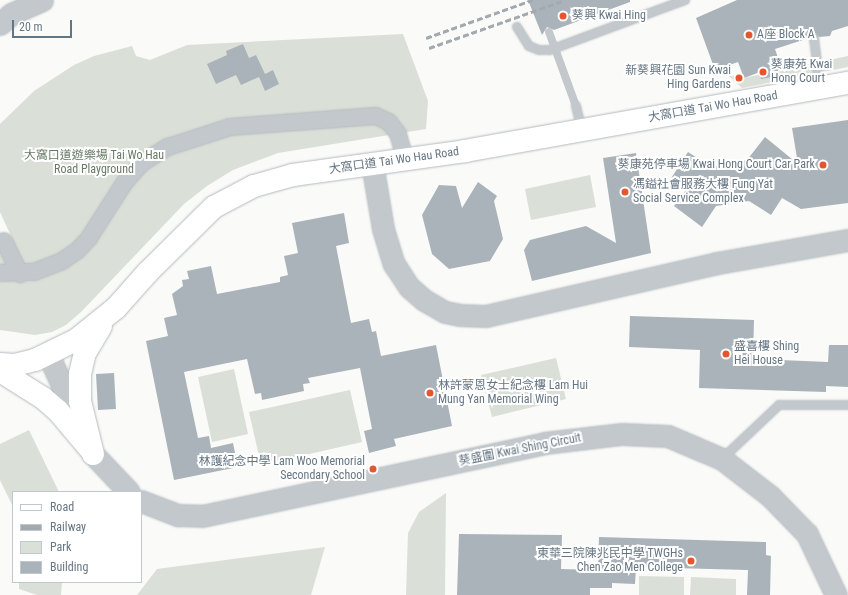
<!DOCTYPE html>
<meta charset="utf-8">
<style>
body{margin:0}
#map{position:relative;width:848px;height:595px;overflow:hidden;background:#fafaf8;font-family:"Roboto Condensed","Noto Sans TC",sans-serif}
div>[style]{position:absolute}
.green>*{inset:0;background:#dadfd7}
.building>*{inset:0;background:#aab3b9}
.roads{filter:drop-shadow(0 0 1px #b3babf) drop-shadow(0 0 1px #b3babf)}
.service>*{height:8px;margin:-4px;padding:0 4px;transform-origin:4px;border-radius:4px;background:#c3c8cc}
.minor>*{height:16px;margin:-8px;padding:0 8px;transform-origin:8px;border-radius:8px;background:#c3c8cc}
.tertiary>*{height:21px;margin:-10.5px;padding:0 10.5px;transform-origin:10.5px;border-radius:10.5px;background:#c3c8cc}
.secondary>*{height:22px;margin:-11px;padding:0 11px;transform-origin:11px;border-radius:11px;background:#fff}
.rail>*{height:3px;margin-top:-1.5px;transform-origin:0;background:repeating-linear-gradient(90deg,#a2aab0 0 6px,transparent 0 9px)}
.service-bridge>*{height:8px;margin:-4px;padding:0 4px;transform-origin:4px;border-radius:4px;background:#c3c8cc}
.dots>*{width:11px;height:11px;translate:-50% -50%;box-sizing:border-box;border:2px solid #fff;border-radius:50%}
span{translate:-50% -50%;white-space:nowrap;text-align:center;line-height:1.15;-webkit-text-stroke:4px #fff;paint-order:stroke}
.poi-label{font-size:12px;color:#657683}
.left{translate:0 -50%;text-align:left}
.right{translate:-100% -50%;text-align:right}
.street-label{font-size:12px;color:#657683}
.park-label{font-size:12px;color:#687a64}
.legend{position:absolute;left:12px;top:491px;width:130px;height:92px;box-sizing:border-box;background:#fff;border:1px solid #c1c8cd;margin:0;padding:5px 7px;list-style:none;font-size:12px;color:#657683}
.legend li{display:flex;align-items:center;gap:8px;height:20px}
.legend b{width:20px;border:1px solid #c1c8cd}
.scale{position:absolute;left:12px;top:20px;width:60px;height:18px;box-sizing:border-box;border:2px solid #657683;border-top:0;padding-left:5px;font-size:12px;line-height:14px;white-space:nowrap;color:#657683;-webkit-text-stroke:3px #fff;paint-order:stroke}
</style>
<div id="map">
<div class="green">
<div style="clip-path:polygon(403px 34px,428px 101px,426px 129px,278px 153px,233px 170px,207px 186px,184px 204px,82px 311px,66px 325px,52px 332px,35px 335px,0 330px,0 243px,12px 238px,0 212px,0 124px,34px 91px,74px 65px,94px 56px,132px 46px,136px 56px,150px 60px,187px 45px)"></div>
<div style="clip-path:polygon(848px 56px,848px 67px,742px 88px,728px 75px,744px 78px)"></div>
<div style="clip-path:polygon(590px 175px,596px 207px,531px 220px,525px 189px)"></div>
<div style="clip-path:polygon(556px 358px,566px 399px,492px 417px,481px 375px)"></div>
<div style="clip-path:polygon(234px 369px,248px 434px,212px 442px,198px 377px)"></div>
<div style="clip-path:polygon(350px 390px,362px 442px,261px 465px,249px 412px)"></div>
<div style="clip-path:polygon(29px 430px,59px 492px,13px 492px,13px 507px,0 480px,0 444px)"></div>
<div style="clip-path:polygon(446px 493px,445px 595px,406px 595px,408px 533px,419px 512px)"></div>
<div style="clip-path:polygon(325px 547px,311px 595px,137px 595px,157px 569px)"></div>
<div style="clip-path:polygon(639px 576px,684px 577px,684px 595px,639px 595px)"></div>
<div style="clip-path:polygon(691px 577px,736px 579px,736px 595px,690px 595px)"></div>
<div style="clip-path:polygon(19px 582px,62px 582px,61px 595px,37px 595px,19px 589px)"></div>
</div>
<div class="building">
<div style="clip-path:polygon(528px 0,630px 0,630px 2px,554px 30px,547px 27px,542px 35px)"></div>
<div style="clip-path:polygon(737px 0,848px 0,848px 26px,832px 31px,830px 36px,819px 37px,813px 33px,809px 38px,775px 49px,780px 64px,777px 66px,779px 76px,761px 79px,760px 72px,744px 78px,738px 62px,715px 70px,696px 18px)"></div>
<div style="clip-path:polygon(243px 44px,249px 58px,256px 55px,265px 74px,273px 70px,279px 84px,265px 91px,259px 77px,241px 85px,236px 75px,216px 84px,207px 64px,227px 55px,226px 51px)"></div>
<div style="clip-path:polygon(848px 120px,848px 203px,801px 209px,782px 198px,771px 215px,749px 201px,716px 206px,702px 227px,674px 206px,686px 190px,670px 180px,688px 152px,711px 167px,747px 160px,765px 137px,798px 164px,792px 128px)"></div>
<div style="clip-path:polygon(636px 153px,651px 253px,532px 281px,524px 250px,530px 240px,586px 226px,616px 243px,603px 158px)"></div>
<div style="clip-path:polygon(478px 182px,497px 196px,494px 201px,503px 239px,490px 261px,449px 269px,432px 254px,422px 215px,439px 185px,456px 186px,462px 208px)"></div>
<div style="clip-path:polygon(344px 213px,349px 243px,336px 246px,351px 323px,369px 319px,372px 332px,376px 331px,381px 356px,436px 345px,452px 426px,394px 439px,396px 446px,369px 453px,364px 431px,372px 429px,360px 368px,308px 378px,310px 383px,303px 384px,304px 391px,262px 400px,261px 393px,255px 394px,247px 359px,184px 372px,198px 438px,209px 436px,211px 448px,233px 443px,238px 467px,174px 480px,146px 341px,168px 336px,164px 318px,177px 315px,172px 294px,183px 286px,182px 280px,189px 279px,187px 271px,211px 266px,217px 294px,280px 282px,280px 277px,288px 275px,284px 256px,298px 253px,292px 223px)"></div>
<div style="clip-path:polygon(630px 316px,754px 320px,753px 359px,828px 362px,829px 345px,848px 345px,848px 387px,826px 386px,826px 392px,699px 388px,700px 350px,629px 347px)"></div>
<div style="clip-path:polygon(114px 373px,116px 409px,98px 410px,96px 374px)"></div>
<div style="clip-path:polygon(459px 534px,562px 535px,561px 569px,598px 570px,599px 537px,766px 542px,766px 555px,771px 556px,770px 595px,747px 595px,748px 570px,636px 567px,635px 584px,612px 583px,612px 588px,590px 588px,590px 595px,457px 595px)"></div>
</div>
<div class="roads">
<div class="service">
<div style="left:517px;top:27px;width:22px;rotate:58deg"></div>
<div style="left:529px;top:46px;width:11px;rotate:22deg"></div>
<div style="left:539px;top:50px;width:11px"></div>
<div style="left:550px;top:50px;width:144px;rotate:-20.3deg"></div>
<div style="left:814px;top:38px;width:50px;rotate:83.2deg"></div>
<div style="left:576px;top:106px;width:25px;rotate:76deg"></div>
<div style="left:723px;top:458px;width:77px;rotate:-43.4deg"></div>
<div style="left:779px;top:405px;width:69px"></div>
</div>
<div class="minor">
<div style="left:4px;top:241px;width:37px;rotate:64deg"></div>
<div style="left:0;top:273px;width:34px;rotate:-2deg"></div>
<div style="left:34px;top:272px;width:30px;rotate:-21deg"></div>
<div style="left:62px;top:261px;width:18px;rotate:-34deg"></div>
<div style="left:77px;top:251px;width:18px;rotate:-47deg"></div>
<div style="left:89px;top:238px;width:67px;rotate:-57.3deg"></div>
<div style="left:125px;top:182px;width:25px;rotate:-48deg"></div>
<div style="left:142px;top:163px;width:31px;rotate:-32deg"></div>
<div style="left:168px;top:147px;width:65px;rotate:-17.9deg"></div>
<div style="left:230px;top:127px;width:146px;rotate:-4.3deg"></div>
<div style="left:376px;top:116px;width:14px;rotate:25deg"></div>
<div style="left:389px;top:122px;width:15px;rotate:53deg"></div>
<div style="left:398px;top:134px;width:26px;rotate:74deg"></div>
</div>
<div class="tertiary">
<div style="left:0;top:24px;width:15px;rotate:-42deg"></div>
<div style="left:11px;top:14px;width:34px;rotate:-24deg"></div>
<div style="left:372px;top:163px;width:67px;rotate:80.5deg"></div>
<div style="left:383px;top:229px;width:37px;rotate:73deg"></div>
<div style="left:394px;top:264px;width:27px;rotate:57deg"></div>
<div style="left:409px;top:287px;width:20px;rotate:41deg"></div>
<div style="left:424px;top:300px;width:24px;rotate:30deg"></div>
<div style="left:445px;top:312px;width:15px;rotate:11deg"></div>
<div style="left:460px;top:315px;width:26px;rotate:2deg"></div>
<div style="left:486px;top:316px;width:237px;rotate:-12.9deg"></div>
<div style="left:717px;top:263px;width:133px;rotate:-10deg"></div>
<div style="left:48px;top:354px;width:110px;rotate:65.8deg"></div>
<div style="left:93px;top:454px;width:52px;rotate:46.5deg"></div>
<div style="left:141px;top:501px;width:40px;rotate:21deg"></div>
<div style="left:178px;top:515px;width:24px;rotate:2deg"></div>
<div style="left:202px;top:516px;width:350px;rotate:-12deg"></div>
<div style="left:544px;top:443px;width:79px;rotate:-6.6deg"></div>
<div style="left:622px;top:434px;width:46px;rotate:2.5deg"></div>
<div style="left:668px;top:436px;width:59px;rotate:23.1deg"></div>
<div style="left:722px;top:459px;width:61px;rotate:37.6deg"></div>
<div style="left:770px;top:496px;width:53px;rotate:45.8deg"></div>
<div style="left:807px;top:534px;width:68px;rotate:64.6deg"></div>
</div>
<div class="secondary">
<div style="left:0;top:364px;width:15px;rotate:4deg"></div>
<div style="left:15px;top:365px;width:21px;rotate:-14deg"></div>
<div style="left:35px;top:360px;width:46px;rotate:-26deg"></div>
<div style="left:76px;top:340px;width:51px;rotate:-38.7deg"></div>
<div style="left:116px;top:308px;width:48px;rotate:-48.4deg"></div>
<div style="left:148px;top:272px;width:93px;rotate:-44.6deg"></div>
<div style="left:214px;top:207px;width:45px;rotate:-27.7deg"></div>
<div style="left:254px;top:186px;width:41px;rotate:-15.8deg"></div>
<div style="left:293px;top:175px;width:174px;rotate:-7.9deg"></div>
<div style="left:465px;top:151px;width:389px;rotate:-10.1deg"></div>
<div style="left:0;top:371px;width:51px;rotate:32.1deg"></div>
<div style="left:43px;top:398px;width:20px;rotate:41deg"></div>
<div style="left:58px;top:411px;width:48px;rotate:50deg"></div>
<div style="left:93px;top:454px;width:55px;rotate:-103.8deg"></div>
<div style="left:80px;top:401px;width:27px;rotate:-90deg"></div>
<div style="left:80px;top:374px;width:22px;rotate:-77deg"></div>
<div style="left:85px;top:353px;width:31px;rotate:-59deg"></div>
</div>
</div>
<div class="rail">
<div style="left:426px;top:38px;width:113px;rotate:-19.7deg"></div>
<div style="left:429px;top:48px;width:144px;rotate:-19.4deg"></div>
</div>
<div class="service-bridge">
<div style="left:549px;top:32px;width:79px;rotate:70deg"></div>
</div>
<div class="dots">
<div style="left:563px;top:16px;background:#e4572e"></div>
<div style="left:749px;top:35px;background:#e4572e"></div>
<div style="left:763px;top:72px;background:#e4572e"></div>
<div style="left:739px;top:78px;background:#e4572e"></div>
<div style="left:823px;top:165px;background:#e4572e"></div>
<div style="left:625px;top:192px;background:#e4572e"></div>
<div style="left:726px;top:354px;background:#e4572e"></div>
<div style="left:430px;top:393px;background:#e4572e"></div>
<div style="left:373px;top:469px;background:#e4572e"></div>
<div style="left:691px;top:561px;background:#e4572e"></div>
</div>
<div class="poi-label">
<span class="left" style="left:572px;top:16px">葵興 Kwai Hing</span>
<span class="left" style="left:757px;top:35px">A座 Block A</span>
<span class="left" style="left:771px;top:72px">葵康苑 Kwai<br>Hong Court</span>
<span class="right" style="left:731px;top:78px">新葵興花園 Sun Kwai<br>Hing Gardens</span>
<span class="right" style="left:815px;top:165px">葵康苑停車場 Kwai Hong Court Car Park</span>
<span class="left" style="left:633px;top:192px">馮鎰社會服務大樓 Fung Yat<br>Social Service Complex</span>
<span class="left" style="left:734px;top:354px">盛喜樓 Shing<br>Hei House</span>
<span class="left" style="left:438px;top:393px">林許蒙恩女士紀念樓 Lam Hui<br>Mung Yan Memorial Wing</span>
<span class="right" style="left:365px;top:469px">林護紀念中學 Lam Woo Memorial<br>Secondary School</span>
<span class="right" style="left:683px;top:561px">東華三院陳兆民中學 TWGHs<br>Chen Zao Men College</span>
</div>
<div class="street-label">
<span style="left:713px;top:107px;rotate:-10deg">大窩口道 Tai Wo Hau Road</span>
<span style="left:394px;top:161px;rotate:-8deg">大窩口道 Tai Wo Hau Road</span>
<span style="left:520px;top:450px;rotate:-11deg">葵盛圍 Kwai Shing Circuit</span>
</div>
<div class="park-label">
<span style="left:94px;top:163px">大窩口道遊樂場 Tai Wo Hau<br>Road Playground</span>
</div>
<ul class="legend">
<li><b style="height:5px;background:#fff"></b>Road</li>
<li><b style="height:5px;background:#a2aab0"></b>Railway</li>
<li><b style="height:11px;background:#dadfd7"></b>Park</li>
<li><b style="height:11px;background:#aab3b9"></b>Building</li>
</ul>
<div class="scale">20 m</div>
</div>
